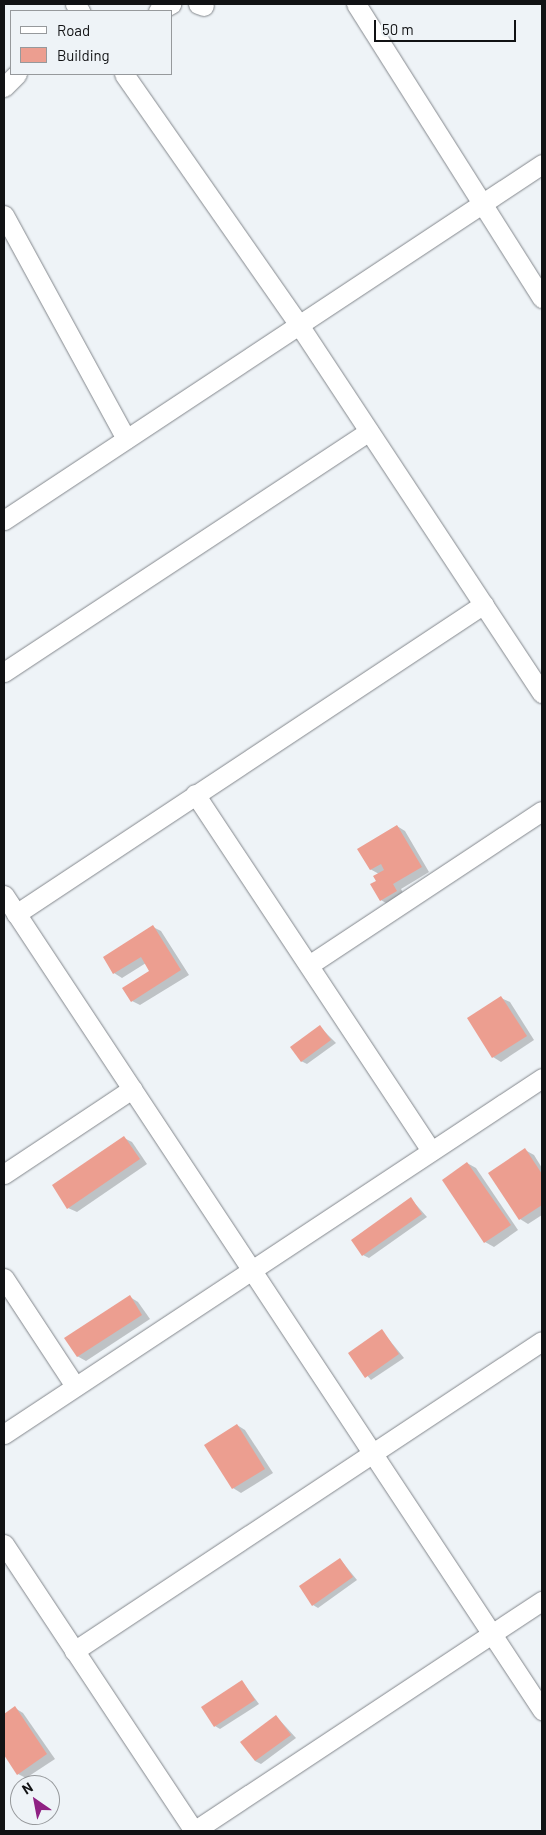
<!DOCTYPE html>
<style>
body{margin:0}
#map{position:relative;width:546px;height:1835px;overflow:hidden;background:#eef3f7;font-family:Barlow,sans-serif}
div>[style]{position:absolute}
.shadow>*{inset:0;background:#0003}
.building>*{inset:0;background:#ec9e90}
.roads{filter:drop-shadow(0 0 1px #83878c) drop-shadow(0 0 1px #83878c)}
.street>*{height:19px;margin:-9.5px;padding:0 9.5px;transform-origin:9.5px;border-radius:9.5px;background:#fff}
span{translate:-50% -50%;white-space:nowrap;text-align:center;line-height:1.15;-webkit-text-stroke:4px #eef3f7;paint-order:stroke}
.frame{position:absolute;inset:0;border:5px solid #111214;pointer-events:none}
.legend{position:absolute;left:10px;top:10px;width:162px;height:65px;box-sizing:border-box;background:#eef3f7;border:1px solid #96999c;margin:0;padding:6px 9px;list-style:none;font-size:15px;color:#111214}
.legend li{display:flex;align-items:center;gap:10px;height:25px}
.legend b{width:25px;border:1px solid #96999c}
.north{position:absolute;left:10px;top:1775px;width:50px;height:50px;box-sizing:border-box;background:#eef3f7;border:1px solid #96999c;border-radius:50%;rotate:327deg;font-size:14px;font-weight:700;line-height:20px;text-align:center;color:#111214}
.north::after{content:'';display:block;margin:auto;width:18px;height:22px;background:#8f2183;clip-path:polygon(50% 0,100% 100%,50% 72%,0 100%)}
.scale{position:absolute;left:374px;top:20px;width:142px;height:22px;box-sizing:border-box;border:2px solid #111214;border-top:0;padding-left:6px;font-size:15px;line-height:18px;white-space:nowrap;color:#111214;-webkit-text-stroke:4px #eef3f7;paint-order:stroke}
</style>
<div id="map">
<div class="shadow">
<div style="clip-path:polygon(397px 826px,405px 831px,429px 872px,401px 889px,405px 896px,389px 905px,381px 900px,379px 874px,370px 869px)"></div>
<div style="clip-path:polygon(153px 927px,161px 931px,189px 975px,140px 1005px,132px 1001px,151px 971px,146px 963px,122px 978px,114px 973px)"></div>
<div style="clip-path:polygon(501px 998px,510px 1002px,534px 1040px,501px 1062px,493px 1057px)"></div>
<div style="clip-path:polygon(320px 1027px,336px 1043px,307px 1064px,301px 1061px)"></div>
<div style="clip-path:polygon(124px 1138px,132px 1142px,147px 1164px,77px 1212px,68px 1208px)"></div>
<div style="clip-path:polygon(525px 1150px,534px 1155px,542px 1168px,542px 1215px,528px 1224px,520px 1219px)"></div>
<div style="clip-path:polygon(467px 1163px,476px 1168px,518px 1230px,494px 1247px,485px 1242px)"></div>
<div style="clip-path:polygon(411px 1199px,427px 1217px,369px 1258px,363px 1255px)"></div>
<div style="clip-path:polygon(130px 1297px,138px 1302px,150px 1319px,86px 1361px,77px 1356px)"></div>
<div style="clip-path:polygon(382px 1331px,404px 1358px,371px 1380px,349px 1354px)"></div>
<div style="clip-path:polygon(237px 1425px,245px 1430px,273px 1473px,241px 1493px,233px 1488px)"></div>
<div style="clip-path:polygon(340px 1559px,357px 1580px,318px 1608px,313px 1605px)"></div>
<div style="clip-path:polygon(242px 1681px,259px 1704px,220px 1729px,215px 1726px)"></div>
<div style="clip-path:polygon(15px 1708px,23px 1713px,55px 1759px,26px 1778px,18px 1774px,4px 1753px,4px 1715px)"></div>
<div style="clip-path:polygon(276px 1716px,296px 1738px,261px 1764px,255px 1761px)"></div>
</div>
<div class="building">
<div style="clip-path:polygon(397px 825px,422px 867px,393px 884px,397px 891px,380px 901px,370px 884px,376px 881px,373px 876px,384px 870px,381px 864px,370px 870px,357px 849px)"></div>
<div style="clip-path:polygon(153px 925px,181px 970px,131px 1002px,122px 988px,149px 971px,141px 957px,113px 974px,103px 957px)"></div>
<div style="clip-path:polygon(501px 996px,527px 1036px,492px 1058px,467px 1018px)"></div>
<div style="clip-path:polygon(320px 1025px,331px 1040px,301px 1062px,290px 1047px)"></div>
<div style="clip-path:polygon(124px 1136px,140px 1159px,67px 1209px,52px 1185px)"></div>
<div style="clip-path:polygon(525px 1148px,542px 1174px,542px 1205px,519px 1220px,488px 1173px)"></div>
<div style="clip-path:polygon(467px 1162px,511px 1225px,484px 1243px,442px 1180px)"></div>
<div style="clip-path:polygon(411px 1197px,422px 1214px,362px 1256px,351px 1240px)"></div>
<div style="clip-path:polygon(130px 1295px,142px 1315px,77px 1357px,64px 1338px)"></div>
<div style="clip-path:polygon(382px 1329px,399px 1354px,365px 1378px,348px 1353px)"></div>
<div style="clip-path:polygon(237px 1424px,265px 1469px,232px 1489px,204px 1445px)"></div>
<div style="clip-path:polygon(340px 1558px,353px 1577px,312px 1606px,299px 1586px)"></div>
<div style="clip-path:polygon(242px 1680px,255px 1700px,214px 1727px,201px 1707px)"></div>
<div style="clip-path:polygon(15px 1706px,47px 1754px,17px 1775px,4px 1755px,4px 1714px)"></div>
<div style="clip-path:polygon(276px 1715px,291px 1735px,255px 1761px,240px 1742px)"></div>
</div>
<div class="roads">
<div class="street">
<div style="left:75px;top:4px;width:9px;rotate:54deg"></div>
<div style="left:198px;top:4px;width:6px;rotate:18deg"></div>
<div style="left:356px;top:4px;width:348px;rotate:57.7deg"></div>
<div style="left:158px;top:11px;width:15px;rotate:-28deg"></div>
<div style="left:124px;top:74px;width:306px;rotate:55.1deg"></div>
<div style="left:299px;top:325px;width:441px;rotate:56.6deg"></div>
<div style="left:4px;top:87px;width:18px;rotate:-45deg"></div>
<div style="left:4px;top:215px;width:255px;rotate:61.4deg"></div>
<div style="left:4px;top:520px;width:645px;rotate:-33.49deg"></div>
<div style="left:4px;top:672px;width:437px;rotate:-33.4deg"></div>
<div style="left:195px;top:794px;width:428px;rotate:56.5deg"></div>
<div style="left:4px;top:895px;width:977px;rotate:56.57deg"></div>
<div style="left:16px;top:914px;width:561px;rotate:-33.52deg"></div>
<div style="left:309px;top:965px;width:279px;rotate:-33.5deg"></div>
<div style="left:4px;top:1174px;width:154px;rotate:-33.6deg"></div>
<div style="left:4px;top:1278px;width:129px;rotate:56.7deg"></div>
<div style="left:4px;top:1434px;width:645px;rotate:-33.49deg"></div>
<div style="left:4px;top:1544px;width:344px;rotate:56.5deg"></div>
<div style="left:74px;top:1651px;width:561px;rotate:-33.52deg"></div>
<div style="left:194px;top:1831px;width:417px;rotate:-33.5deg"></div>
</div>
</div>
<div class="frame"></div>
<ul class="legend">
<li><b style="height:6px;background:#fff"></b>Road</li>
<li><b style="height:14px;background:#ec9e90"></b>Building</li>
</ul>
<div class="north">N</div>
<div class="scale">50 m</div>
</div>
